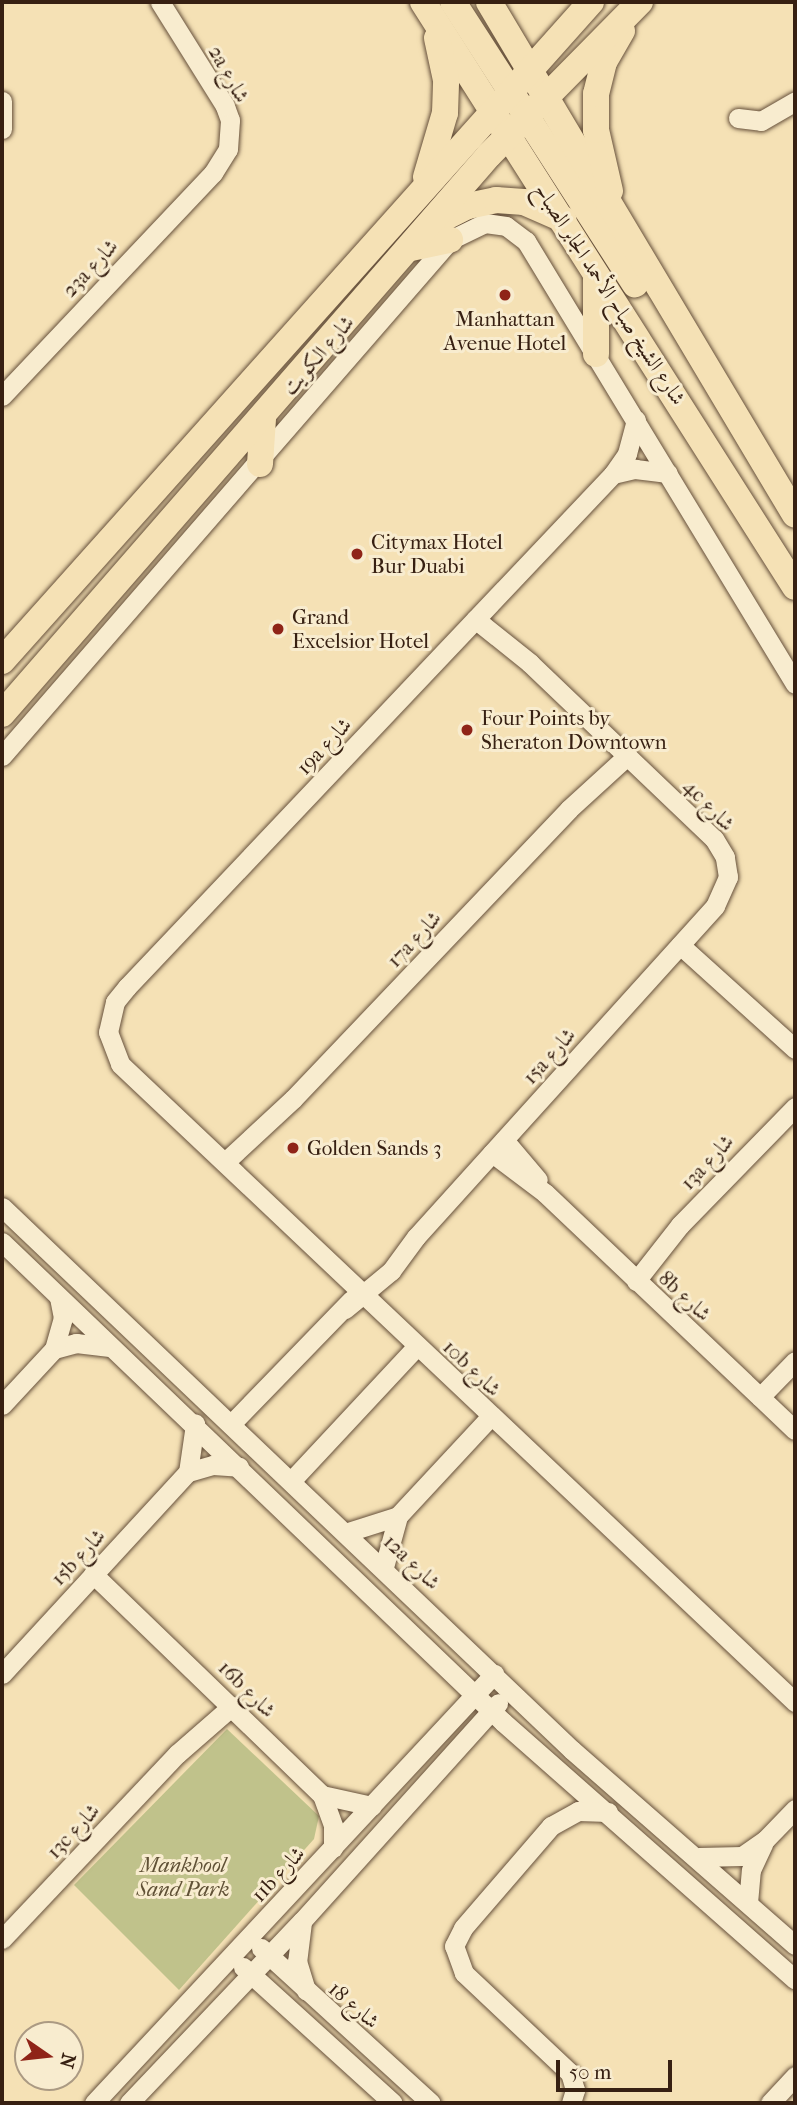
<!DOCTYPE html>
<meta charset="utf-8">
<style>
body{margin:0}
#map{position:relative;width:797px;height:2105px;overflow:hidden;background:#f5e1b5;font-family:"IM FELL French Canon",Amiri,serif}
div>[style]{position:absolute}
.green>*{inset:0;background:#c0c28b}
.roads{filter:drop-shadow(0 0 2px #66503b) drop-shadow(0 0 2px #66503b)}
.minor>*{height:19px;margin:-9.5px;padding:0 9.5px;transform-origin:9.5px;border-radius:9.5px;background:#f8eccf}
.major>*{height:26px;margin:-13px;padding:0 13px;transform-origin:13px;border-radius:13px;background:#f5e1b5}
.dots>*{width:19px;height:19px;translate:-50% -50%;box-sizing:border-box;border:4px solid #f8eccf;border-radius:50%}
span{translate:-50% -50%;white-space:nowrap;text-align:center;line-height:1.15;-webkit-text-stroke:6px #f8eccf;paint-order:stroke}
.street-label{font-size:21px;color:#372012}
.poi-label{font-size:21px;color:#372012}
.left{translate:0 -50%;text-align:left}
.park-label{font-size:21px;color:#605136;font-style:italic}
.frame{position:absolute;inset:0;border:4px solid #372012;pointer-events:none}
.north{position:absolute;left:14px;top:2021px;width:70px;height:70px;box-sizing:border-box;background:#f8eccf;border:2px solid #ab9a83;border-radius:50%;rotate:104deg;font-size:19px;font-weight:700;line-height:28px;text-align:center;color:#372012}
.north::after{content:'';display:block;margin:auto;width:24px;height:32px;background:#8f2418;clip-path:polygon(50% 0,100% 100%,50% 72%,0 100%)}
.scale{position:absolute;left:556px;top:2060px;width:116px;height:32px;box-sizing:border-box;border:4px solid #372012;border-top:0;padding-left:9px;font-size:21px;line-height:24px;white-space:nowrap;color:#372012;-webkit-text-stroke:5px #f8eccf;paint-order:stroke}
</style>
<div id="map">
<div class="green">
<div style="clip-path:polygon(227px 1729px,319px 1816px,314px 1839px,179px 1990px,74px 1885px)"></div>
</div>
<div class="roads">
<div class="minor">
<div style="left:2px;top:101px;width:28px;rotate:90deg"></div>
<div style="left:738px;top:118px;width:23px;rotate:7deg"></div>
<div style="left:761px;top:121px;width:39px;rotate:-30deg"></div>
<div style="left:2px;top:396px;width:307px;rotate:-46.6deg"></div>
<div style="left:213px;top:173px;width:28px;rotate:-58deg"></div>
<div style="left:228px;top:149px;width:29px;rotate:-86deg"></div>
<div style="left:230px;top:120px;width:15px;rotate:-110deg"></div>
<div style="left:225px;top:106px;width:123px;rotate:-122deg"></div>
<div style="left:636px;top:420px;width:35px;rotate:105deg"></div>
<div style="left:627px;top:454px;width:24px;rotate:125deg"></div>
<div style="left:613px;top:474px;width:707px;rotate:133.45deg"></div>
<div style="left:127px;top:987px;width:19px;rotate:129deg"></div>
<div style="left:115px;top:1002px;width:31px;rotate:103deg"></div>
<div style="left:108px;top:1032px;width:34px;rotate:69deg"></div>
<div style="left:120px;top:1064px;width:929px;rotate:43.39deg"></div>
<div style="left:613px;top:474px;width:23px;rotate:-13deg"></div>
<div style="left:635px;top:469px;width:33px;rotate:7deg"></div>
<div style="left:2px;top:756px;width:683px;rotate:-49.03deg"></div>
<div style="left:450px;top:240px;width:39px;rotate:-26deg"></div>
<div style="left:485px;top:223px;width:21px;rotate:8deg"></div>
<div style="left:506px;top:226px;width:25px;rotate:37deg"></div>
<div style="left:526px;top:241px;width:518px;rotate:58.73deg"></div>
<div style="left:680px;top:945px;width:155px;rotate:42.1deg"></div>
<div style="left:504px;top:1140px;width:52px;rotate:49.6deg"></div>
<div style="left:492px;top:1153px;width:66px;rotate:37deg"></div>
<div style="left:545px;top:1193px;width:344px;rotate:43.5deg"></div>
<div style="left:225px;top:1162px;width:93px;rotate:-42.8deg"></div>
<div style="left:293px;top:1099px;width:400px;rotate:-46.4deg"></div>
<div style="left:569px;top:809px;width:79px;rotate:-42.4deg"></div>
<div style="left:2px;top:1207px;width:787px;rotate:43.61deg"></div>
<div style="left:572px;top:1750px;width:296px;rotate:41.2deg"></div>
<div style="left:2px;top:1242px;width:694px;rotate:43.77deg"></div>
<div style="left:503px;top:1722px;width:389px;rotate:41.4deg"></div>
<div style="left:636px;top:1281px;width:71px;rotate:-51.8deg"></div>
<div style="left:680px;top:1225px;width:165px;rotate:-45.7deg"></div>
<div style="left:345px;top:1309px;width:60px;rotate:-39.6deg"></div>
<div style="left:391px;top:1271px;width:42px;rotate:-53.7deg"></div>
<div style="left:416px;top:1237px;width:446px;rotate:-47.9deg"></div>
<div style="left:715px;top:906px;width:32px;rotate:-66deg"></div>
<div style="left:728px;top:877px;width:20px;rotate:-99deg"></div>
<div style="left:725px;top:857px;width:21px;rotate:-121deg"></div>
<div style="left:714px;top:839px;width:255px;rotate:-136.3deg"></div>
<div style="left:530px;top:663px;width:70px;rotate:-141.3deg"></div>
<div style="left:54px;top:1349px;width:23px;rotate:-15deg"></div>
<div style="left:76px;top:1343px;width:34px;rotate:7deg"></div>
<div style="left:760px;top:1397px;width:50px;rotate:-45.8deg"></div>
<div style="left:2px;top:1405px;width:76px;rotate:-47.1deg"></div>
<div style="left:54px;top:1349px;width:32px;rotate:-74deg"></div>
<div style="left:63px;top:1318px;width:21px;rotate:-101deg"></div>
<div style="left:231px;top:1424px;width:173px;rotate:-45.9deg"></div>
<div style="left:188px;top:1472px;width:26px;rotate:-16deg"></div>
<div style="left:213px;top:1465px;width:26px;rotate:4deg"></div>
<div style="left:292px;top:1480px;width:183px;rotate:-47deg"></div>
<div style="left:348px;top:1532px;width:52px;rotate:-17.7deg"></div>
<div style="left:398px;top:1516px;width:135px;rotate:-47.1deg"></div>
<div style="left:384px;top:1567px;width:53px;rotate:-74.6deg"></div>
<div style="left:93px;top:1574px;width:318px;rotate:44deg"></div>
<div style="left:322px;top:1795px;width:33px;rotate:70deg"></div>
<div style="left:333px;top:1826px;width:22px;rotate:90deg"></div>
<div style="left:2px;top:1674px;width:275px;rotate:-47.4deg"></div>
<div style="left:188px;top:1472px;width:49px;rotate:-81.7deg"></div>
<div style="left:322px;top:1795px;width:51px;rotate:12.4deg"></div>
<div style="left:699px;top:1857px;width:43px;rotate:-1.3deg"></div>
<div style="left:742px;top:1856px;width:28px;rotate:-35deg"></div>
<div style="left:765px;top:1840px;width:43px;rotate:-45.9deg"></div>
<div style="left:748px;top:1903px;width:33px;rotate:-85deg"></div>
<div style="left:751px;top:1870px;width:29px;rotate:-65deg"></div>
<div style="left:302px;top:1922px;width:39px;rotate:97deg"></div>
<div style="left:297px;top:1961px;width:31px;rotate:73deg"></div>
<div style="left:2px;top:1939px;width:255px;rotate:-46.6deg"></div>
<div style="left:177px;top:1754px;width:73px;rotate:-41.1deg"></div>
<div style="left:261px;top:1948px;width:230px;rotate:42.4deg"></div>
<div style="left:243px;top:1967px;width:202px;rotate:42.2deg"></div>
<div style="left:94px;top:2103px;width:587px;rotate:-47deg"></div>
<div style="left:129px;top:2103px;width:251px;rotate:-46.5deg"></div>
<div style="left:302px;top:1921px;width:293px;rotate:-48deg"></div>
<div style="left:571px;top:2103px;width:14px;rotate:-73deg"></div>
<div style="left:575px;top:2090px;width:18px;rotate:-106deg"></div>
<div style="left:570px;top:2073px;width:146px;rotate:-136.7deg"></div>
<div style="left:464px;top:1973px;width:29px;rotate:-110deg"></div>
<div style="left:454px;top:1946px;width:20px;rotate:-63deg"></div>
<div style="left:463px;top:1928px;width:135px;rotate:-49.2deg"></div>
<div style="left:551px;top:1826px;width:31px;rotate:-29deg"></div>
<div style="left:578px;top:1811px;width:30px;rotate:2deg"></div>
<div style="left:770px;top:2103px;width:37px;rotate:-47deg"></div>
</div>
<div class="major">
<div style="left:423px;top:2px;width:693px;rotate:57.55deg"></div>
<div style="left:453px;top:2px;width:336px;rotate:57.2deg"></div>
<div style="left:489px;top:2px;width:597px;rotate:59.18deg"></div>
<div style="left:426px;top:177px;width:67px;rotate:-73.5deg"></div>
<div style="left:445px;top:113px;width:33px;rotate:-88deg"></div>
<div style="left:446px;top:80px;width:43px;rotate:-102.1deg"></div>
<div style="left:610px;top:191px;width:63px;rotate:-102.9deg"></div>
<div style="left:596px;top:130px;width:36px;rotate:-90deg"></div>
<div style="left:596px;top:94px;width:33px;rotate:-76deg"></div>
<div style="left:604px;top:62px;width:36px;rotate:-60deg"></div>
<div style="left:438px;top:221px;width:34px;rotate:-27deg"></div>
<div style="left:468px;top:206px;width:29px;rotate:-12deg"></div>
<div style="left:496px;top:200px;width:28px;rotate:4deg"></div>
<div style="left:524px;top:202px;width:43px;rotate:23.6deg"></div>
<div style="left:411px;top:248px;width:40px;rotate:-12deg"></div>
<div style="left:596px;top:354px;width:79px;rotate:-90deg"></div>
<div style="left:260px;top:464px;width:45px;rotate:-86.2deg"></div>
<div style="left:2px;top:661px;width:884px;rotate:-48.21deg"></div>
<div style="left:2px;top:714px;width:741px;rotate:-48.94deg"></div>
<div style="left:489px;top:155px;width:215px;rotate:-45.4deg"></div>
</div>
</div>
<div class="dots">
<div style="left:505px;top:295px;background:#8f2418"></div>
<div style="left:357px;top:554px;background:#8f2418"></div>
<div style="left:278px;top:629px;background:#8f2418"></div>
<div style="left:467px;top:730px;background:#8f2418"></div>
<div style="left:293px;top:1148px;background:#8f2418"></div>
</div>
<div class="street-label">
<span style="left:229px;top:74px;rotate:61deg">2a شارع</span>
<span style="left:90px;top:268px;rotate:-47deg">23a شارع</span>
<span style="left:610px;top:294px;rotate:57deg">شارع الشيخ صباح الأحمد الجابر الصباح</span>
<span style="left:318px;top:355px;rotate:-49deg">شارع الكويت</span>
<span style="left:324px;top:746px;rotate:-47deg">19a شارع</span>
<span style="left:709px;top:805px;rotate:46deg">4c شارع</span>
<span style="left:414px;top:939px;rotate:-47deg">17a شارع</span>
<span style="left:549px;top:1056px;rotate:-48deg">15a شارع</span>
<span style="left:707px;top:1162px;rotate:-47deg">13a شارع</span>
<span style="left:685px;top:1296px;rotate:43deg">8b شارع</span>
<span style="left:472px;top:1368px;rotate:44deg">10b شارع</span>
<span style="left:78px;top:1557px;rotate:-47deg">15b شارع</span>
<span style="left:412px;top:1562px;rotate:44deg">12a شارع</span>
<span style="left:247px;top:1689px;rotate:45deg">16b شارع</span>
<span style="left:73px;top:1831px;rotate:-47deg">13c شارع</span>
<span style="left:278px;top:1874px;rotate:-47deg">11b شارع</span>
<span style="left:354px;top:2005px;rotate:41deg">شارع 18</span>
</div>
<div class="poi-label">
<span style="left:505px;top:331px">Manhattan<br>Avenue Hotel</span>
<span class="left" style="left:371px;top:554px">Citymax Hotel<br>Bur Duabi</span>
<span class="left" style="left:292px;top:629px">Grand<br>Excelsior Hotel</span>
<span class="left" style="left:481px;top:730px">Four Points by<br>Sheraton Downtown</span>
<span class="left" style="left:307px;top:1148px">Golden Sands 3</span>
</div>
<div class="park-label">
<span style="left:183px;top:1877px">Mankhool<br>Sand Park</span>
</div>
<div class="frame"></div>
<div class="north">N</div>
<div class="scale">50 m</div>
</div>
